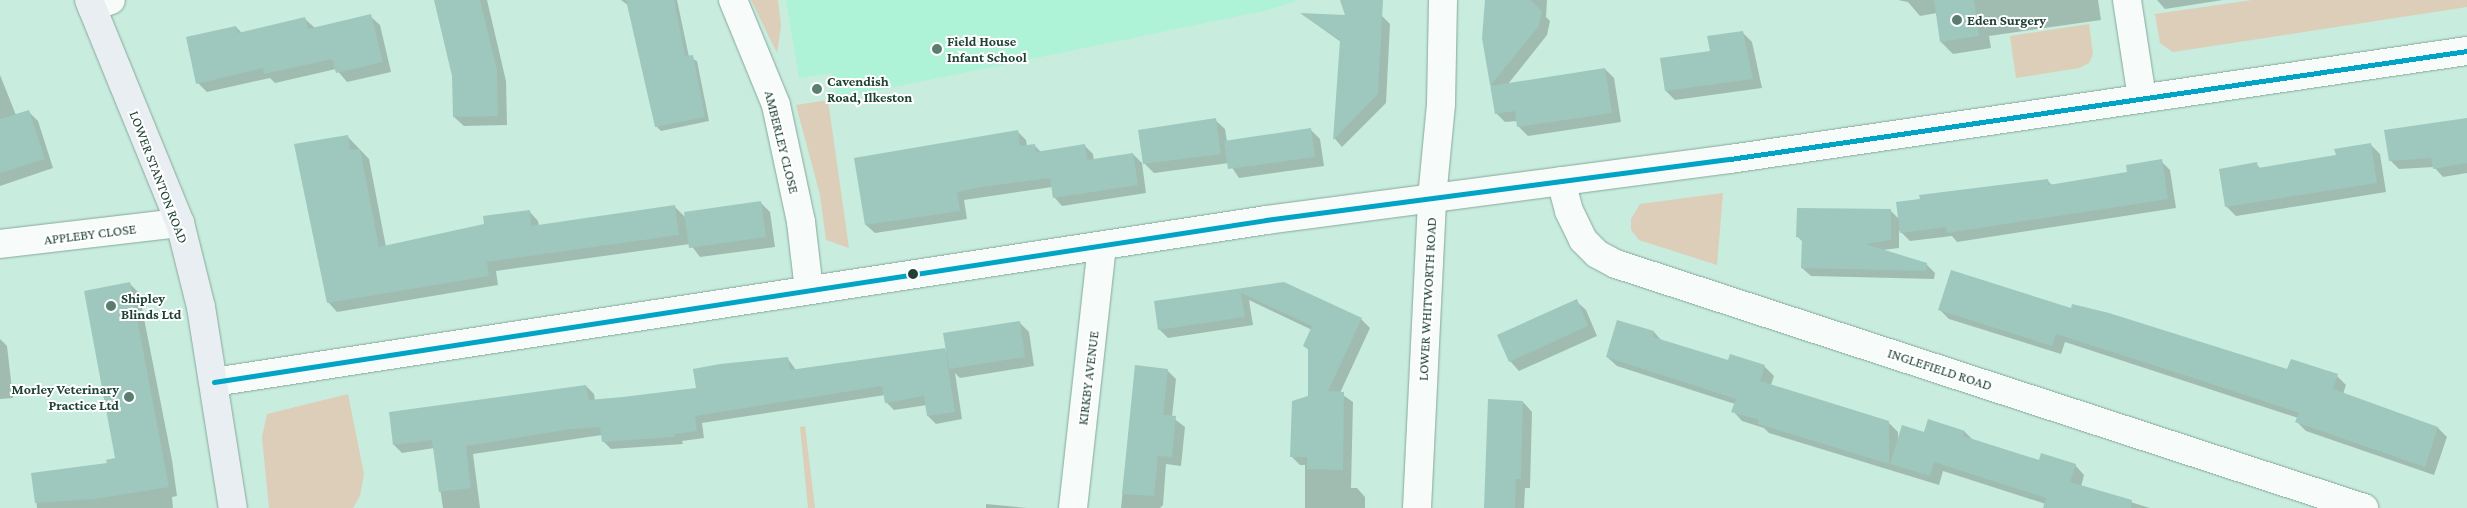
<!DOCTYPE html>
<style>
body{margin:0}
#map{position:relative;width:2467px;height:508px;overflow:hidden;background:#c8ecdd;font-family:"Crimson Pro",serif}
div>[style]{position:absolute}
.built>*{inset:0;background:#aef2d8}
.green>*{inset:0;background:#dcceb9}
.shadow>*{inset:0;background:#0003}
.building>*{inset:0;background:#9ec7be}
.roads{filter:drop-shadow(0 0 1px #87a89c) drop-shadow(0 0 1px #87a89c)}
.minor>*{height:28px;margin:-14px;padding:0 14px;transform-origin:14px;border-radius:14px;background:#f7fcfa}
.tertiary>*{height:28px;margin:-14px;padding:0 14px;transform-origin:14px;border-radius:14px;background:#f7fcfa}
.primary>*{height:28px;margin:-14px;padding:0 14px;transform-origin:14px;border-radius:14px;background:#e9eef2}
.bus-1>*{height:5px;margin:-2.5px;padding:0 2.5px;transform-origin:2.5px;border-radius:2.5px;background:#02a4c6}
.dots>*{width:14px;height:14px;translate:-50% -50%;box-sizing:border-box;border:2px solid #fff;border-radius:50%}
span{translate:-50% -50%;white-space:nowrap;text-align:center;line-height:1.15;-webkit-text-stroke:4px #fff;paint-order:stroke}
.poi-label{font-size:14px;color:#1e4235;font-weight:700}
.left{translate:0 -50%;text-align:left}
.right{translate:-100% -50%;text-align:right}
.street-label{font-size:14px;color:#1e4235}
</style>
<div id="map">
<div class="built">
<div style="clip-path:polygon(786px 0,1299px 0,1268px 10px,836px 99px,832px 73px,799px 78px)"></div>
</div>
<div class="green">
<div style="clip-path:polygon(751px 0,778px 0,781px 26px,777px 53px)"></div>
<div style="clip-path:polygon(2252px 0,2467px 0,2467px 7px,2173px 52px,2160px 43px,2155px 14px)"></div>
<div style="clip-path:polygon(2089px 24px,2093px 54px,2089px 63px,2079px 68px,2016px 78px,2010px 36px)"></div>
<div style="clip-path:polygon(828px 100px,849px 248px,826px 240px,820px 195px,796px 105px)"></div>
<div style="clip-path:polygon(1723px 193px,1717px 265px,1639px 240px,1631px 230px,1631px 219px,1640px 204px)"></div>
<div style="clip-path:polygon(348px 394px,364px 474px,360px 496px,353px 508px,269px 508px,262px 437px,267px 414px)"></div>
<div style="clip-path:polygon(805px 426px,815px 508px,808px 508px,800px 427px)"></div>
</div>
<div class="shadow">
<div style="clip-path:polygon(435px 0,487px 0,506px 81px,507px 125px,464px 126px,454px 117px,454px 76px)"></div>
<div style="clip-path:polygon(621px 0,677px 0,689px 57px,697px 61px,709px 121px,661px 131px,656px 126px,629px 6px)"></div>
<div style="clip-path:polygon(1342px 0,1375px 0,1382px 16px,1390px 24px,1386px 103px,1342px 147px,1335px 139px,1341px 42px,1303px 15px,1347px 16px)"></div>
<div style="clip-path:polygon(1486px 0,1547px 0,1546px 17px,1550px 21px,1547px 35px,1508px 84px,1605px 69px,1614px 78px,1621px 122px,1528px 136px,1519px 127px,1518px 121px,1505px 122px,1496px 113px,1483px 38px)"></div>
<div style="clip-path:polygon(1898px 0,2098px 0,2101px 20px,1989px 36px,1991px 48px,1953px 54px,1941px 42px,1937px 13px,1920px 16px,1908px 2px)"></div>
<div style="clip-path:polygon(2157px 0,2223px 0,2165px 9px)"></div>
<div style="clip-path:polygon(370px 16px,380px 25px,391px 72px,347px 82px,336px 69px,275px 83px,270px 78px,207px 92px,198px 83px,236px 27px,242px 33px,305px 19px,315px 28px)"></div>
<div style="clip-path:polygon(1742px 32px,1752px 42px,1762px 88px,1675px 100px,1666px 91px,1711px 53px)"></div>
<div style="clip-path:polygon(0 75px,16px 115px,28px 111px,38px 121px,53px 168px,0 186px)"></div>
<div style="clip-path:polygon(2467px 119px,2467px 173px,2443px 177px,2434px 167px,2399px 169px,2390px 160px)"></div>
<div style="clip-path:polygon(1215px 120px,1225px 129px,1227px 142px,1310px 129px,1320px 139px,1324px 166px,1239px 178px,1229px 163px,1154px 173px,1144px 163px)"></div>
<div style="clip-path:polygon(1018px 132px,1026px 140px,1027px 146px,1034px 145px,1042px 153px,1084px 145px,1093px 154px,1094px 161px,1133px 154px,1142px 163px,1146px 193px,1062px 206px,1054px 197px,1052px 187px,964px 200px,967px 219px,875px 233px,866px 225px,855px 159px)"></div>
<div style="clip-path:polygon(347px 136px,369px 159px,386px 247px,486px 225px,529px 211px,538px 221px,539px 226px,675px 207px,686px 218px,760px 202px,770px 212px,775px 247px,700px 257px,690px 244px,496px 271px,498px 285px,337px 312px,328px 302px)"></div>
<div style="clip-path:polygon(2370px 144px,2380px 154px,2386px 192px,2236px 216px,2226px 206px,2256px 164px,2261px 169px,2337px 156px)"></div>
<div style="clip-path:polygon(2161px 161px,2170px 170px,2176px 208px,1957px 242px,1952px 236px,1910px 241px,1899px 230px,1899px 248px,1883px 250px,1926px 264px,1935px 273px,1934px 279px,1811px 276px,1802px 268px,1803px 242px,1798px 237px,1890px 210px,1900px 220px,2047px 180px,2052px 185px,2128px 173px)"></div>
<div style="clip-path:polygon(1283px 283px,1361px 319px,1370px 328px,1340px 393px,1353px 402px,1351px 488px,1357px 488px,1365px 497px,1365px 508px,1305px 508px,1305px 465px,1300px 465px,1291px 456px,1310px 397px,1310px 351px,1304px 346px,1312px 330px,1249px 300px,1253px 325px,1168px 338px,1159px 329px,1155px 302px)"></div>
<div style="clip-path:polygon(130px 284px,139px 293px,172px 460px,177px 496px,172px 497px,173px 508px,37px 508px,33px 474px,108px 464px,117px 459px)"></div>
<div style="clip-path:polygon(1576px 301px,1586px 310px,1597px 336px,1519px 371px,1510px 361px)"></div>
<div style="clip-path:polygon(2072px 309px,2288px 371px,2337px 376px,2346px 385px,2343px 394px,2438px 428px,2447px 437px,2434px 475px,2306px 431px,2297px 422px,2298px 418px,2065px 342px,2061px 354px,1949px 319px,1940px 310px)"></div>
<div style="clip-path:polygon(1019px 322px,1029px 332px,1034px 366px,960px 378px,955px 373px,962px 419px,936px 424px,928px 416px,927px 405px,894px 410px,886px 402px,885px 395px,702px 423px,704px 438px,682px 441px,683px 444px,611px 449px,603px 441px,602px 435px,473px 454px,480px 508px,443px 508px,434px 448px,402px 453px,394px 445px,390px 414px,586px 386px,594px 394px,595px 401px,697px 389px,788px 359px,796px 370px,944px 349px,948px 353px)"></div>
<div style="clip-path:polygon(1654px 332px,1662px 341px,1729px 362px,1764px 366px,1774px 376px,1771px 385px,1888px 422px,1898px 432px,1898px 440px,1925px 434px,1965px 432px,1973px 440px,2040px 461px,2075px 465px,2084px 475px,2081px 487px,2150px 508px,2048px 508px,2046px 504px,1943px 471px,1939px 485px,1769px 433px,1764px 428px,1742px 421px,1733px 411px,1735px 404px,1617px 366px,1607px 357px)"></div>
<div style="clip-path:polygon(0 339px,7px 346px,13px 398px,0 399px)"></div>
<div style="clip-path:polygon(1136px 366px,1167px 370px,1176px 379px,1172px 417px,1185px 427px,1181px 466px,1166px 464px,1163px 505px,1160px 508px,1121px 508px)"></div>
<div style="clip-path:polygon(1523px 402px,1532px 412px,1530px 488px,1525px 488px,1524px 508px,1485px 508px)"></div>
<div style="clip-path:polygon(986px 504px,1027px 508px,986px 508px)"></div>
</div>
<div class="building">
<div style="clip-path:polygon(434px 0,480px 0,497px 70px,498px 116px,453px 117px,452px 76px)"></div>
<div style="clip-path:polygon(626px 0,674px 0,685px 56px,693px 55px,705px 117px,655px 127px)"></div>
<div style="clip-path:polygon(1340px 0,1383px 0,1378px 94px,1333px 140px,1340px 40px,1300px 13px,1345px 15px)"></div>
<div style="clip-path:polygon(1485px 0,1530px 0,1542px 11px,1539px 26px,1490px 86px,1605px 68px,1612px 113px,1517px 127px,1515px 111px,1495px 114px,1482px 38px)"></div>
<div style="clip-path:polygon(1934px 0,1974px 0,1979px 36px,1940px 42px)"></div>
<div style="clip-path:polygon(371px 14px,383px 62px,336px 73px,332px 59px,264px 74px,263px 68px,196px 84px,186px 37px,236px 26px,238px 33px,305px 17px,308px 29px)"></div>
<div style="clip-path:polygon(1743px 31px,1753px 79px,1665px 91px,1660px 58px,1710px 51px,1707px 36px)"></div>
<div style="clip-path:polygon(29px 110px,45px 159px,0 173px,0 119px)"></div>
<div style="clip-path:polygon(1216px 118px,1221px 154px,1143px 164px,1138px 130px)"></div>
<div style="clip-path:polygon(2467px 118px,2467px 163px,2433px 169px,2431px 158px,2389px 161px,2384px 130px)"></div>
<div style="clip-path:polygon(1311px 128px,1315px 157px,1228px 169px,1224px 141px)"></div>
<div style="clip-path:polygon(1018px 130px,1020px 146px,1035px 144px,1036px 152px,1085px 144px,1087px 160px,1133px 153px,1138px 185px,1053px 198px,1050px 178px,981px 187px,957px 192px,960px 211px,865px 225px,854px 158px)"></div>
<div style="clip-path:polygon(348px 135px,350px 150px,360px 149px,379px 247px,484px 224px,483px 216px,530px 210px,531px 226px,675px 205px,679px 235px,487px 262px,489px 276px,327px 303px,294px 144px)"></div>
<div style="clip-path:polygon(2371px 143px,2377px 183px,2225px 207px,2219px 169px,2257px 162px,2258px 168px,2336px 155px,2334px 149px)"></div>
<div style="clip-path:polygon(2162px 159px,2168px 199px,1947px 233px,1946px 227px,1900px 233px,1896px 202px,1920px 199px,1919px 195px,2048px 179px,2049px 185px,2127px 172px,2126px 165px)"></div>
<div style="clip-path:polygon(761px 201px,766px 237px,689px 248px,684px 212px)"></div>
<div style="clip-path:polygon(1797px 208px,1891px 209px,1891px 240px,1865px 244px,1927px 263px,1926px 271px,1801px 268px,1802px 238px,1796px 237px)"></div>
<div style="clip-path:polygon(1951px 270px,2071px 308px,2072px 304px,2109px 313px,2287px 369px,2291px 359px,2338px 374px,2333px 389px,2438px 427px,2425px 467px,2295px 422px,2299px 413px,2178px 373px,2056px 334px,2052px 346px,1938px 310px)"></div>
<div style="clip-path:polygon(130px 282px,169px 487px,95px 499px,35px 503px,31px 473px,107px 463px,106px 460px,115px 458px,84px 291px)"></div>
<div style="clip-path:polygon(1284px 282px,1362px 318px,1328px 391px,1344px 392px,1343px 470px,1307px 469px,1307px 457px,1290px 457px,1292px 401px,1308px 396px,1308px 349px,1303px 346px,1312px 326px,1241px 293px,1245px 317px,1158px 330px,1154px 301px)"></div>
<div style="clip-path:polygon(1577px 299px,1588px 326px,1509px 362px,1497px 335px)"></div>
<div style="clip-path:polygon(1617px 320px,1654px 331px,1653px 337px,1728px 360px,1730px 354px,1765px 365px,1760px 381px,1889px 421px,1889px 464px,1758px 424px,1759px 420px,1731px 412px,1736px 399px,1606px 357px)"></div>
<div style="clip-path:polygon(1020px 321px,1025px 357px,949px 369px,943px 333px)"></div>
<div style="clip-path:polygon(945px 348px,955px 412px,927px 416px,924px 396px,885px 403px,882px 386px,695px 416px,697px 431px,675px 434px,675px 437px,602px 442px,600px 427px,571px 429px,466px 446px,471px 488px,439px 492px,432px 440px,393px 445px,389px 412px,586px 385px,589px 400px,623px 397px,696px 388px,693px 369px,720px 364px,788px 357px,790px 370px)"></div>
<div style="clip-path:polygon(1135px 365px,1168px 369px,1163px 415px,1176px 416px,1172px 457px,1158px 456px,1154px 496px,1122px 494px)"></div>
<div style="clip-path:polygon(1488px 399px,1523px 401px,1521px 479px,1516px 479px,1515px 508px,1484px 508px)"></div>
<div style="clip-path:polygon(1928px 419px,1965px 431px,1963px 436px,2039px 460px,2041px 453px,2076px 464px,2070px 482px,2132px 500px,2131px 508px,2043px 508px,2046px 498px,1934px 462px,1930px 476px,1890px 464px,1902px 425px,1924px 432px)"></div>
</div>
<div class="roads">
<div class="minor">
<div style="left:733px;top:0;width:113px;rotate:67.7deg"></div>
<div style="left:776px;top:105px;width:120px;rotate:77.9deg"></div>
<div style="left:801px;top:222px;width:68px;rotate:83.3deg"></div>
<div style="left:2127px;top:0;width:99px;rotate:81.3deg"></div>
<div style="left:92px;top:7px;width:20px;rotate:-20deg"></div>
<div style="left:1561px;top:181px;width:31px;rotate:75deg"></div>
<div style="left:1569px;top:211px;width:32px;rotate:64deg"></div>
<div style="left:1583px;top:240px;width:20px;rotate:45deg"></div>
<div style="left:1597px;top:254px;width:21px;rotate:28deg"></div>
<div style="left:1616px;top:264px;width:787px;rotate:18.07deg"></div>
<div style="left:0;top:244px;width:181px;rotate:-6.7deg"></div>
<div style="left:1073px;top:508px;width:263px;rotate:-83.7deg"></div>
<div style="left:1417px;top:508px;width:310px;rotate:-87.2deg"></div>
<div style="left:1432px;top:198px;width:94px;rotate:-84.5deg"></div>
<div style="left:1441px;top:104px;width:104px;rotate:-88.9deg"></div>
</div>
<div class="tertiary">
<div style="left:214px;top:382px;width:1064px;rotate:-8.75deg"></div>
<div style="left:1266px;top:220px;width:468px;rotate:-7.5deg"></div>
<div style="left:1730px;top:159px;width:745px;rotate:-8.34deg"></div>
</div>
<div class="primary">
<div style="left:89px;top:0;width:241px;rotate:67.8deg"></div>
<div style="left:180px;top:223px;width:87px;rotate:76deg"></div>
<div style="left:201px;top:307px;width:204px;rotate:81deg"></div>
</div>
</div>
<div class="bus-1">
<div style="left:214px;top:382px;width:1064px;rotate:-8.75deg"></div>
<div style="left:1266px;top:220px;width:468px;rotate:-7.5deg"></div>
<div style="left:1730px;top:159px;width:745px;rotate:-8.34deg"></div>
</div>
<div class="dots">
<div style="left:1957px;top:20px;background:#5a7e70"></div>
<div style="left:937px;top:49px;background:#5a7e70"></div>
<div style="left:817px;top:89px;background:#5a7e70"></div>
<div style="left:913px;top:274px;background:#1e4235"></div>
<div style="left:111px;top:306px;background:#5a7e70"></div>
<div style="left:129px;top:397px;background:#5a7e70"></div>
</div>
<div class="poi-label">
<span class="left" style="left:1967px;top:20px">Eden Surgery</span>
<span class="left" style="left:947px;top:49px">Field House<br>Infant School</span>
<span class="left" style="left:827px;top:89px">Cavendish<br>Road, Ilkeston</span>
<span class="left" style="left:121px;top:306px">Shipley<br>Blinds Ltd</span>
<span class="right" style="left:119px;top:397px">Morley Veterinary<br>Practice Ltd</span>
</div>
<div class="street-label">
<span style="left:782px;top:142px;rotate:76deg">AMBERLEY CLOSE</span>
<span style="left:159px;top:177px;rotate:69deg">LOWER STANTON ROAD</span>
<span style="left:90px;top:234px;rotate:-7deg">APPLEBY CLOSE</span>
<span style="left:1427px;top:299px;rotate:-87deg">LOWER WHITWORTH ROAD</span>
<span style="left:1940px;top:369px;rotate:18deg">INGLEFIELD ROAD</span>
<span style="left:1088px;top:378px;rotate:-83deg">KIRKBY AVENUE</span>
</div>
</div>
